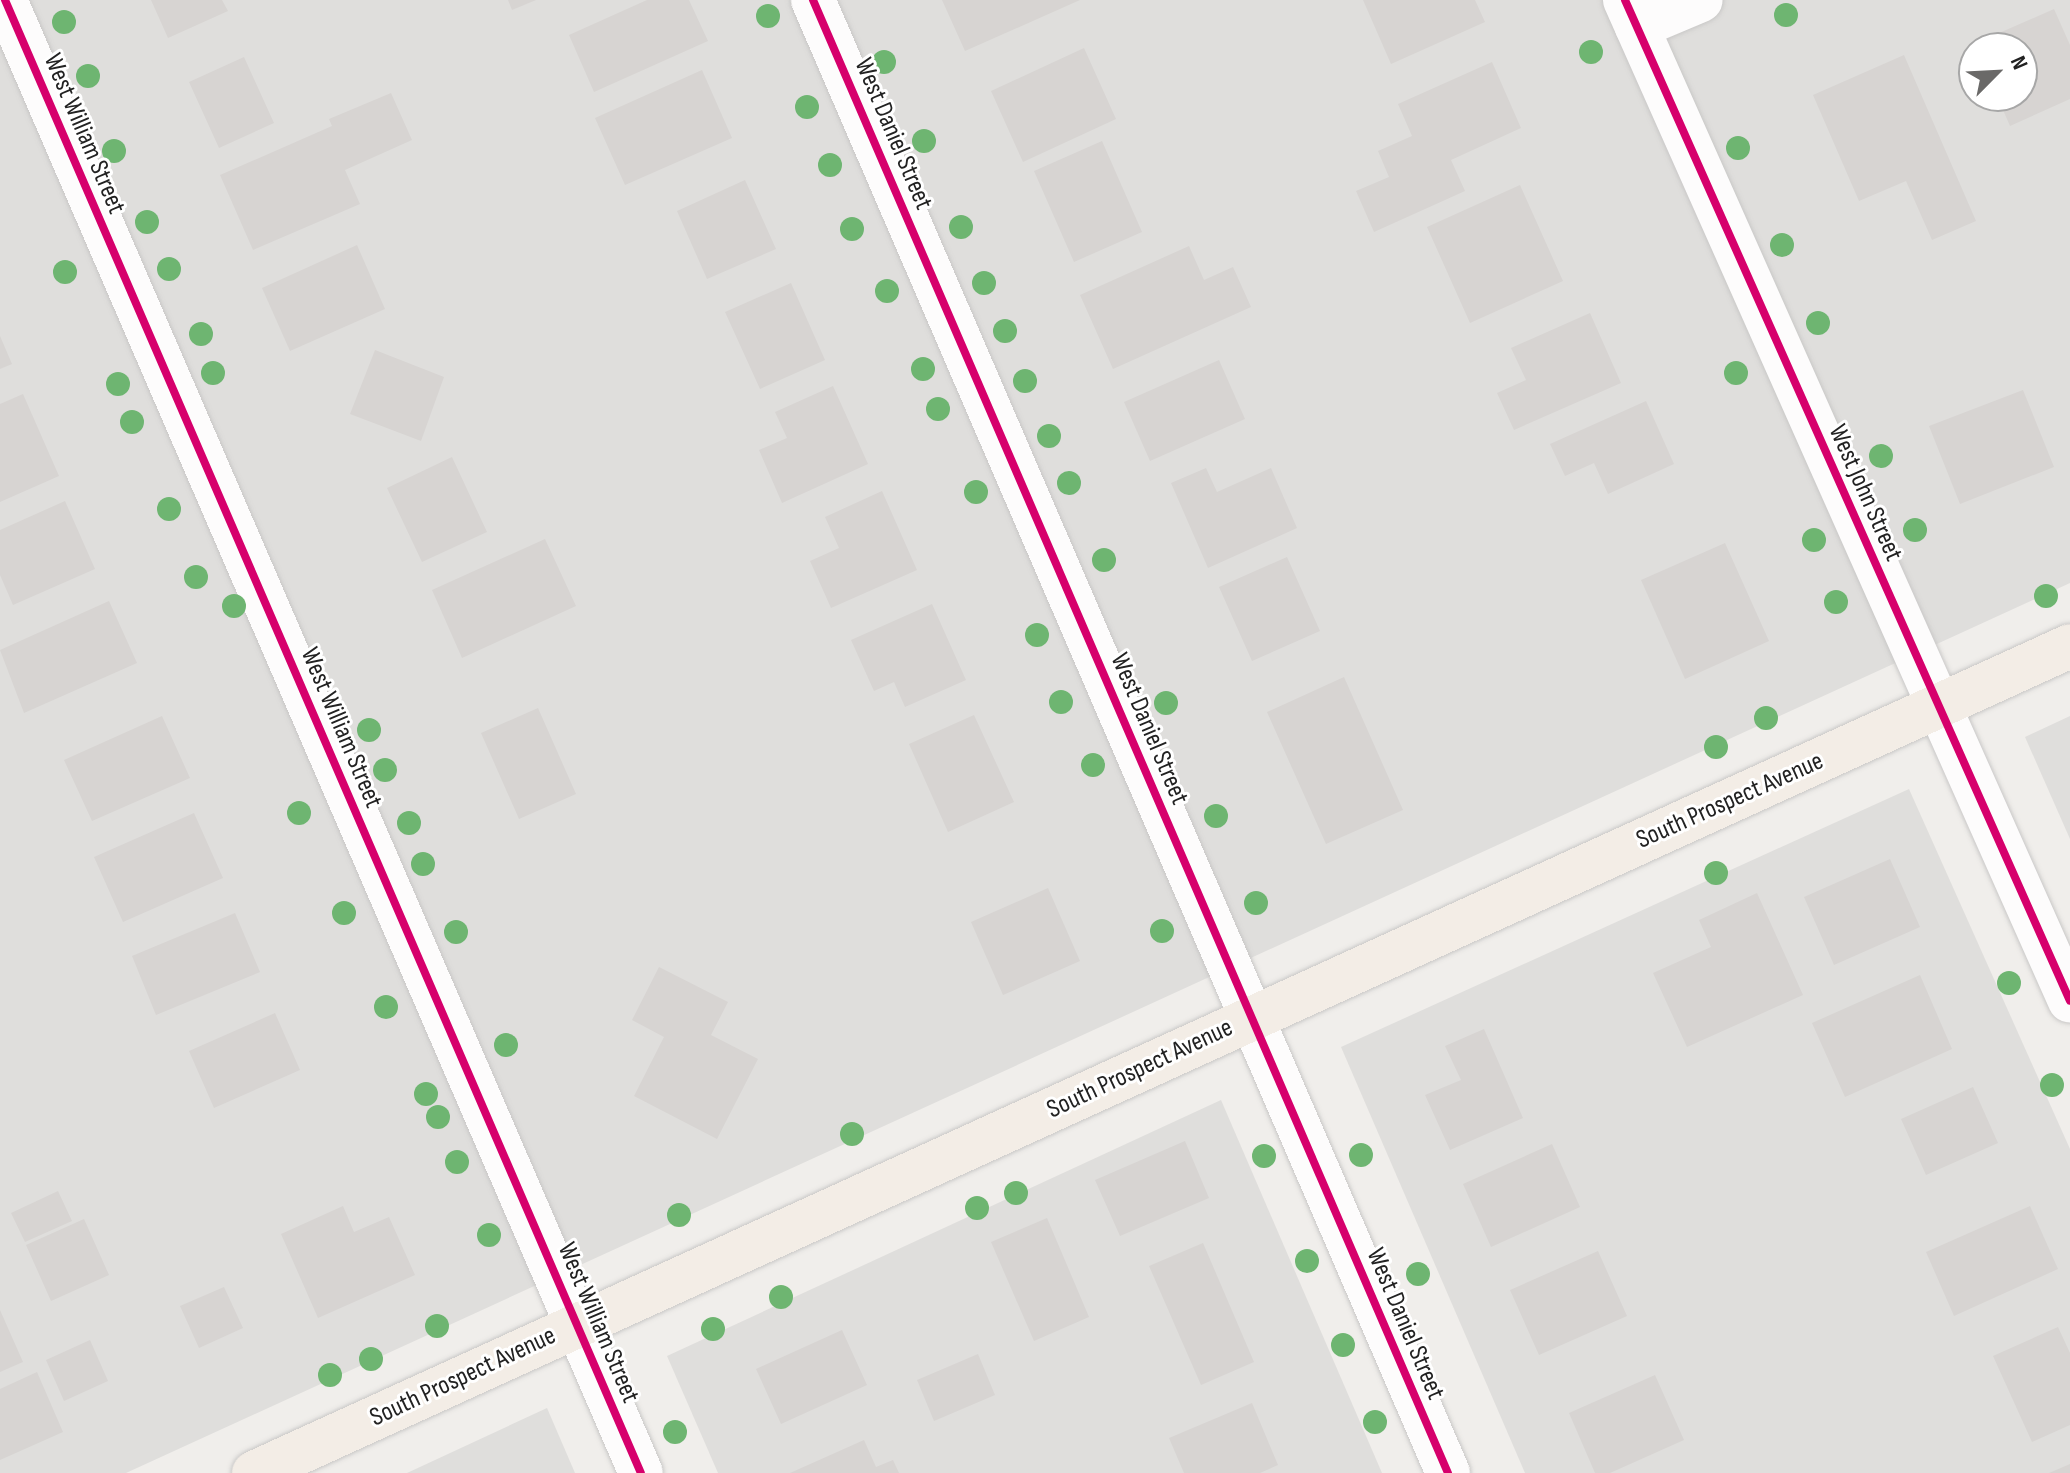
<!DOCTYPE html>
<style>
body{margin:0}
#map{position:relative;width:2070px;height:1473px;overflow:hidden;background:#f0eeeb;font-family:"Sofia Sans Condensed",sans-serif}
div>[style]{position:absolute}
.residential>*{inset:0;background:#dfdedc}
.building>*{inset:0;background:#d7d4d2}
.roads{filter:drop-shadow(0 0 2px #c9c8c7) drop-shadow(0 0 2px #c9c8c7)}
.minor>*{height:44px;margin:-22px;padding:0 22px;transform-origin:22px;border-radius:22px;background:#fdfcfc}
.major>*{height:44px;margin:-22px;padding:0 22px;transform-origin:22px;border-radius:22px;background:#f3ede6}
.cycleway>*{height:8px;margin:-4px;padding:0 4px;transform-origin:4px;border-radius:4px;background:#d6006c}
.trees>*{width:24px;height:24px;margin:-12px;border-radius:50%;background:#6eb571}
span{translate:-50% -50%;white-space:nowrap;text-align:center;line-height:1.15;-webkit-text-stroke:6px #fff;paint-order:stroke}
.street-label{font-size:26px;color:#222}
.north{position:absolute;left:1958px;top:32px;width:80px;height:80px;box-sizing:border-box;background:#fff;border:2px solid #a7a7a7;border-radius:50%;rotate:66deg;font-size:22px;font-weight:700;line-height:32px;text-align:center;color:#222}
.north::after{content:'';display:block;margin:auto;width:28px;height:36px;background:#6a6968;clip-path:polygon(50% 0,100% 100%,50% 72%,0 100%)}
</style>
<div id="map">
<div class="residential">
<div style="clip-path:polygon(evenodd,0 0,2070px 0,2070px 583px,126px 1473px,0 1473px,0 0,1974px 48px,2022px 48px,2022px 96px,1974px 96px,1974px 48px)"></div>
<div style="clip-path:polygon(2070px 716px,2070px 839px,2025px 737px)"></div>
<div style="clip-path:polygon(1909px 789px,2070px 1149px,2070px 1473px,1525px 1473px,1341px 1047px)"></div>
<div style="clip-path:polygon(1221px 1100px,1382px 1473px,718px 1473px,667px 1356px)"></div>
<div style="clip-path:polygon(547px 1408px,575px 1473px,407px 1473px)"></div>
</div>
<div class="building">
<div style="clip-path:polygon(151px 0,222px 0,228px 11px,168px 38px)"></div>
<div style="clip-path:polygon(508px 0,536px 0,512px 10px)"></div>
<div style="clip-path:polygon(647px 0,689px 0,708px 41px,594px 92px,569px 35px)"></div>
<div style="clip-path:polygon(942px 0,1080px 0,965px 51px)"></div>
<div style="clip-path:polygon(1363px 0,1475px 0,1485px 22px,1391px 64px)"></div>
<div style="clip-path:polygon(2054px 9px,2070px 45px,2070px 99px,2010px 126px,1997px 96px,2022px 96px,2022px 48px,1974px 44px)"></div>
<div style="clip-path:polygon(1084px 48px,1116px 119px,1023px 162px,991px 91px)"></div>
<div style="clip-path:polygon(1904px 55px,1976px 221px,1932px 240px,1906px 181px,1859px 201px,1813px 95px)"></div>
<div style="clip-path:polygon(244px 57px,274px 123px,219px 148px,189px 82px)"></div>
<div style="clip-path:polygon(1492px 62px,1521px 128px,1451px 160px,1465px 191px,1374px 232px,1356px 191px,1389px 177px,1378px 151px,1412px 136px,1398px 104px)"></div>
<div style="clip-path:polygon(702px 70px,732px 138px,625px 185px,595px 118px)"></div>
<div style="clip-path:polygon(391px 93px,412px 140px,345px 170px,360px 204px,253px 250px,220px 175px,332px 126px,329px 119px)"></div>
<div style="clip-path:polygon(1102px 141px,1142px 232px,1074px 262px,1034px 171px)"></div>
<div style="clip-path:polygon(745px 180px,776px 249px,707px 279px,677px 211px)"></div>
<div style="clip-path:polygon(1520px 185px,1563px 281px,1470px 323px,1427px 227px)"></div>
<div style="clip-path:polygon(357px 245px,385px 309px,290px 351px,262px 288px)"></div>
<div style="clip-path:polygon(1189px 246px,1204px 280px,1233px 267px,1251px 307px,1113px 369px,1080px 295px)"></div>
<div style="clip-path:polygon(791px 283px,825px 360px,760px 389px,725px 312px)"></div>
<div style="clip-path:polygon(1590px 313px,1621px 383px,1514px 430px,1497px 393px,1526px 380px,1511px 348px)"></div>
<div style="clip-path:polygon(0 336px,12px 364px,0 369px)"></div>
<div style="clip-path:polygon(375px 350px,444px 377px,421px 441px,350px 414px)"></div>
<div style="clip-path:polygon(1219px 360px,1245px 419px,1150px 461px,1124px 402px)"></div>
<div style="clip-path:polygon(833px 386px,868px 464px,782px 503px,759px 450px,787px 438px,775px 412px)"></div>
<div style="clip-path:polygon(2023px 390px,2054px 467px,1960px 504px,1929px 426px)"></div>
<div style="clip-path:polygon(23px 394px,59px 476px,0 502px,0 404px)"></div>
<div style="clip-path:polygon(1646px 401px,1674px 464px,1608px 494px,1594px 463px,1565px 476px,1550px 444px)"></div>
<div style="clip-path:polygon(452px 457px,487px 532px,422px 562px,387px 488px)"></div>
<div style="clip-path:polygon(1206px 468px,1217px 492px,1271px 468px,1297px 528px,1208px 568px,1171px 483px)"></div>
<div style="clip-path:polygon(882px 491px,917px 570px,831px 608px,810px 561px,839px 548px,825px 517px)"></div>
<div style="clip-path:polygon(65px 501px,95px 569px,13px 605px,0 575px,0 530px)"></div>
<div style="clip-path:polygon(545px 539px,576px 606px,462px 658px,432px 590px)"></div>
<div style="clip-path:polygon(1725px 543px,1769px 641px,1685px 679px,1641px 580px)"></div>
<div style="clip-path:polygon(1287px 557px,1320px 631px,1252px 661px,1219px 587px)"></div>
<div style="clip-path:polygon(109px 601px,137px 663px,24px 713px,0 650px)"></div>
<div style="clip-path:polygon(932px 604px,966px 680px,905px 707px,894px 682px,874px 691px,851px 640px)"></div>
<div style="clip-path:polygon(1344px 677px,1403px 810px,1326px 844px,1267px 712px)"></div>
<div style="clip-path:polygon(538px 708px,576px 794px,519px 819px,481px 733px)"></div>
<div style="clip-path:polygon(974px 715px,1014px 802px,948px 832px,909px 744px)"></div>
<div style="clip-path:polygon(162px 716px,190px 778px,92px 821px,64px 760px)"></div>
<div style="clip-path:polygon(194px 813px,223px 878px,123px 922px,94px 857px)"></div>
<div style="clip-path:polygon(1890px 859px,1920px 927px,1834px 965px,1804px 897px)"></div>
<div style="clip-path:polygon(1048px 888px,1080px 961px,1003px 995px,971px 922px)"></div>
<div style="clip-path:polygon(1757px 893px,1803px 995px,1687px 1047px,1653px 973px,1711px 947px,1699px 920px)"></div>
<div style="clip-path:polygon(235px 913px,260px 972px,156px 1015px,132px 956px)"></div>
<div style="clip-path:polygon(659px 967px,728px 1002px,711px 1035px,758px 1059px,717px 1139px,634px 1096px,664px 1037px,632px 1020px)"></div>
<div style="clip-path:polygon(1920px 975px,1952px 1049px,1845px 1097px,1812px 1023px)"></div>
<div style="clip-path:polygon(275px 1013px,300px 1070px,214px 1108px,189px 1051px)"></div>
<div style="clip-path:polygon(1484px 1029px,1523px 1118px,1450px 1150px,1425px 1095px,1461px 1080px,1445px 1046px)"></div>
<div style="clip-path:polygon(1973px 1087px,1998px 1143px,1926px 1175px,1901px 1119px)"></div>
<div style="clip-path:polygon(1185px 1141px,1209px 1198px,1120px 1236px,1095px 1180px)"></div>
<div style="clip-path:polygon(1552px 1144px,1580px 1207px,1491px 1247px,1463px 1184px)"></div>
<div style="clip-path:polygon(58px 1191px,72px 1221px,25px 1242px,11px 1213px)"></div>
<div style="clip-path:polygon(343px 1206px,354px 1232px,389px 1217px,415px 1275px,318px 1318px,281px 1234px)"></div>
<div style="clip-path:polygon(2030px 1206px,2058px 1269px,1954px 1316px,1926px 1252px)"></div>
<div style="clip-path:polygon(1047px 1218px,1089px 1317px,1034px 1341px,991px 1242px)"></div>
<div style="clip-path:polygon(84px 1219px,109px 1275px,51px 1301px,26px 1245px)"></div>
<div style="clip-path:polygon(1203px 1243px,1254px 1362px,1201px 1385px,1149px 1266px)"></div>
<div style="clip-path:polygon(1598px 1251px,1627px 1316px,1539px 1355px,1510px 1290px)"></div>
<div style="clip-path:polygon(224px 1287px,243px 1328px,199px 1348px,180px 1306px)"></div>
<div style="clip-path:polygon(0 1310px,23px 1362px,0 1372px)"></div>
<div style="clip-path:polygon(2058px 1327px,2070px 1353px,2070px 1425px,2032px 1442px,1993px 1356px)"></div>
<div style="clip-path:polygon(842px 1330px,867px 1385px,781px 1424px,756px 1369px)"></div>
<div style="clip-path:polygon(90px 1340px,108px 1381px,64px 1401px,46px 1360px)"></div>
<div style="clip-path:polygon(978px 1354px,995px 1395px,934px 1421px,917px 1380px)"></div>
<div style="clip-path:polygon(37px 1372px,63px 1432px,0 1460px,0 1389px)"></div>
<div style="clip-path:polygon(1655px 1375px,1684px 1440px,1610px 1473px,1595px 1473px,1569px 1413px)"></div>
<div style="clip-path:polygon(1252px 1403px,1278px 1465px,1260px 1473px,1184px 1473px,1169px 1438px)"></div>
<div style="clip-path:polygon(864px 1440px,876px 1467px,893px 1460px,899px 1473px,790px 1473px)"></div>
<div style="clip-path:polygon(2070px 1464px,2070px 1473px,2049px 1473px)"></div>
</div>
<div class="roads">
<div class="minor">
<div style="left:5px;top:0;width:1604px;rotate:66.65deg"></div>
<div style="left:813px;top:0;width:1604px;rotate:66.68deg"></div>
<div style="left:1625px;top:0;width:1095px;rotate:66.03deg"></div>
<div style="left:1637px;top:27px;width:69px;rotate:-22.9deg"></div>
</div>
<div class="major">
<div style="left:254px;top:1473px;width:1995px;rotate:-24.48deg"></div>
</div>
</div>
<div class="cycleway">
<div style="left:5px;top:0;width:1604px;rotate:66.65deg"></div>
<div style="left:813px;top:0;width:1604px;rotate:66.68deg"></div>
<div style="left:1625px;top:0;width:1095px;rotate:66.03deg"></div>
</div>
<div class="trees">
<div style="left:1786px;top:15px"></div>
<div style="left:768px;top:16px"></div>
<div style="left:64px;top:22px"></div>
<div style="left:1591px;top:52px"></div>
<div style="left:884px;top:62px"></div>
<div style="left:88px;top:76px"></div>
<div style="left:807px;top:107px"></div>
<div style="left:924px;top:141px"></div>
<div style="left:1738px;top:148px"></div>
<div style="left:114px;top:151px"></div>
<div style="left:830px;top:165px"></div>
<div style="left:147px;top:222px"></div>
<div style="left:961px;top:227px"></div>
<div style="left:852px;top:229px"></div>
<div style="left:1782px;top:245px"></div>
<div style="left:169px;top:269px"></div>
<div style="left:65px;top:272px"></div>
<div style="left:984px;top:283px"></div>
<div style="left:887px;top:291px"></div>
<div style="left:1818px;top:323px"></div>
<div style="left:1005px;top:331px"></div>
<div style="left:201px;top:334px"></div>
<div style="left:923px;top:369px"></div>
<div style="left:213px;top:373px"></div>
<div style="left:1736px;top:373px"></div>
<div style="left:1025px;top:381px"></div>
<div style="left:118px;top:384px"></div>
<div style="left:938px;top:409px"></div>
<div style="left:132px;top:422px"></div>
<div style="left:1049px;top:436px"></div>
<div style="left:1881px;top:456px"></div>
<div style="left:1069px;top:483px"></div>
<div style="left:976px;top:492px"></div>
<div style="left:169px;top:509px"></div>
<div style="left:1915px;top:530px"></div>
<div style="left:1814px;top:540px"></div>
<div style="left:1104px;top:560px"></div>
<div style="left:196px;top:577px"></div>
<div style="left:2046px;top:596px"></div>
<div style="left:1836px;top:602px"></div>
<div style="left:234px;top:606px"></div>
<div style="left:1037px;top:635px"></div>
<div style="left:1061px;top:702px"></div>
<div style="left:1166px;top:703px"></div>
<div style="left:1766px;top:718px"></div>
<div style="left:369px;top:730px"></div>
<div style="left:1716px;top:747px"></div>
<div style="left:1093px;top:765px"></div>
<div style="left:385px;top:770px"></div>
<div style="left:299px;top:813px"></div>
<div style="left:1216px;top:816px"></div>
<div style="left:409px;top:823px"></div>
<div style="left:423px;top:864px"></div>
<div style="left:1716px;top:873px"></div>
<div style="left:1256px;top:903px"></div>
<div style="left:344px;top:913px"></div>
<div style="left:1162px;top:931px"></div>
<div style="left:456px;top:932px"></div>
<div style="left:2009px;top:983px"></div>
<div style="left:386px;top:1007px"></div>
<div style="left:506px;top:1045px"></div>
<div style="left:2052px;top:1085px"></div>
<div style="left:426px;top:1094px"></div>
<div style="left:438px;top:1117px"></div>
<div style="left:852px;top:1134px"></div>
<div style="left:1361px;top:1155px"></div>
<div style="left:1264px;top:1156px"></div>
<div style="left:457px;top:1162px"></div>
<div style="left:1016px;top:1193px"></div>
<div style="left:977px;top:1208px"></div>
<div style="left:679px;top:1215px"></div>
<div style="left:489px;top:1235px"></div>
<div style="left:1307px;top:1261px"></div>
<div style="left:1418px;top:1274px"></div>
<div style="left:781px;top:1297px"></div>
<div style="left:437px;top:1326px"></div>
<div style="left:713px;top:1329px"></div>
<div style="left:1343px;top:1345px"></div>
<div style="left:371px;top:1359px"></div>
<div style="left:330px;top:1375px"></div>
<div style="left:1375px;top:1422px"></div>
<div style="left:675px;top:1432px"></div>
</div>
<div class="street-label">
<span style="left:84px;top:134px;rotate:67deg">West William Street</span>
<span style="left:893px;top:134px;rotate:67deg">West Daniel Street</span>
<span style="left:1865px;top:493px;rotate:66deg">West John Street</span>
<span style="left:341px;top:728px;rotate:67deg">West William Street</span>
<span style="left:1149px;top:729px;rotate:67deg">West Daniel Street</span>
<span style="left:1730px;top:801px;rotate:-24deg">South Prospect Avenue</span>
<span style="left:1140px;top:1069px;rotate:-25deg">South Prospect Avenue</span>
<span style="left:598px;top:1323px;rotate:67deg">West William Street</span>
<span style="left:1405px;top:1324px;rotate:67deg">West Daniel Street</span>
<span style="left:463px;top:1377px;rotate:-25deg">South Prospect Avenue</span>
</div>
<div class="north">N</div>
</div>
